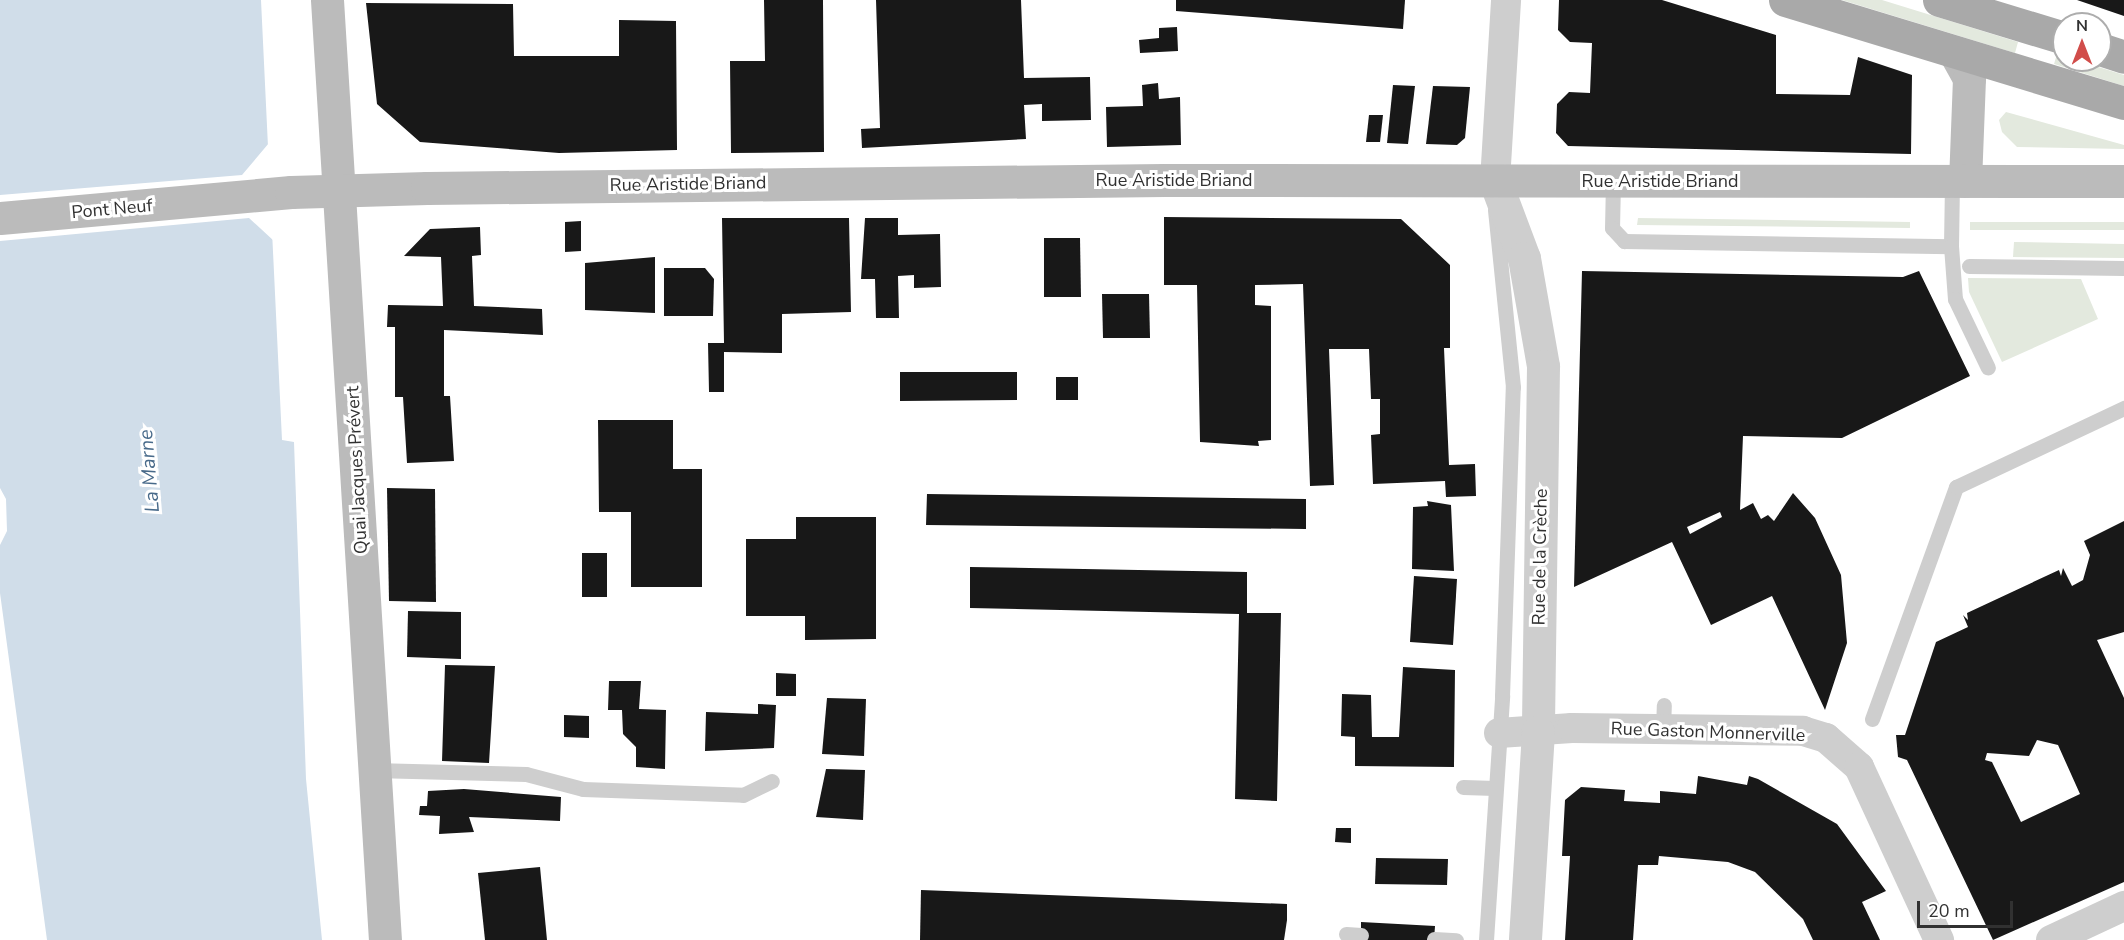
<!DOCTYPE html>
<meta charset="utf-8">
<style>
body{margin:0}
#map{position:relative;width:2124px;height:940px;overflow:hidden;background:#fff;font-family:"Nunito Sans",sans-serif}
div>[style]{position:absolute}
.green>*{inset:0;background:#e3e9de}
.water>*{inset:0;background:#d0dde9}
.pier>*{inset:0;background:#fff}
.building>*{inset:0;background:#181818}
.service>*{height:15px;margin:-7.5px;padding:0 7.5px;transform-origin:7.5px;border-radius:7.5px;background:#cecece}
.minor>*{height:30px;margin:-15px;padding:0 15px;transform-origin:15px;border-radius:15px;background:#cecece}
.tertiary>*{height:33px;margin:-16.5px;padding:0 16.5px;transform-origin:16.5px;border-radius:16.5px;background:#cecece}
.secondary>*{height:33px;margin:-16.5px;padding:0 16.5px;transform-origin:16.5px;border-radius:16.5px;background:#bbb}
.primary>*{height:33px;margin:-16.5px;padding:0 16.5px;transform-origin:16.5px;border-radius:16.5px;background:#a9a9a9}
span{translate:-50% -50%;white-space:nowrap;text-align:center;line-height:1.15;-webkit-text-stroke:6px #fff;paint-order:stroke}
.street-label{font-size:18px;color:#313131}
.water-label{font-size:20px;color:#486a8a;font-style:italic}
.north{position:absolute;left:2052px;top:12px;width:60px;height:60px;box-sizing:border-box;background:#fff;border:2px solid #adadad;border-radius:50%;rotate:0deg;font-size:16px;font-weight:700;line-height:24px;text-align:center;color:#313131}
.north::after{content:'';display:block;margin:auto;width:21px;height:27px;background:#d14d4a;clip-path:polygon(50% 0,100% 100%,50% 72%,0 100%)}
.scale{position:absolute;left:1917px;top:901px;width:96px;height:27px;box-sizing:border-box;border:3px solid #313131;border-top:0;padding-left:8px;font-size:18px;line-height:21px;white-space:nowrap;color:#313131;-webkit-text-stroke:4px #fff;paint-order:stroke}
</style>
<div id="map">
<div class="green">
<div style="clip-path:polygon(1842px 0,1882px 0,2018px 42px,2015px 53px)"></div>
<div style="clip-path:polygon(2057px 54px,2124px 75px,2124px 86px,2054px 64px)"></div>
<div style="clip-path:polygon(2006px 112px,2124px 145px,2124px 149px,2017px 147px,2002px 132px,1999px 120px)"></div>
<div style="clip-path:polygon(1638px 218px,1910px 222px,1910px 228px,1637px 225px)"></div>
<div style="clip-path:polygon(1970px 222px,2124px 222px,2124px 230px,1970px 230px)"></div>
<div style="clip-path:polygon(2014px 242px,2124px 244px,2124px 258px,2013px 257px)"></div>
<div style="clip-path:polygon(1968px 278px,2081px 279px,2098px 319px,2002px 362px,1969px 292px)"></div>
</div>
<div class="water">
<div style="clip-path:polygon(0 0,261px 0,282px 440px,294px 442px,306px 779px,322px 940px,47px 940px,0 593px,0 545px,7px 531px,6px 499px,0 488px)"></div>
</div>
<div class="pier">
<div style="clip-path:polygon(269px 143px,274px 241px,249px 218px,0 241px,0 195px,242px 175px)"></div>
</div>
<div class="building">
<div style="clip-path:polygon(764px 0,823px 0,824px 152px,731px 153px,730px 61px,765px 61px)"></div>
<div style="clip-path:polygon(876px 0,1021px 0,1024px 78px,1090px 77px,1091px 120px,1042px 121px,1042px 104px,1024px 105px,1026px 139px,862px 148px,861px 129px,880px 128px)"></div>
<div style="clip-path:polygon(1176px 0,1405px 0,1403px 29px,1176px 11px)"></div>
<div style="clip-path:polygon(1559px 0,1662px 0,1776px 35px,1776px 94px,1850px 95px,1858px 57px,1912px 75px,1911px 154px,1568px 146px,1556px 133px,1557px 104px,1569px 92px,1590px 93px,1592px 43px,1570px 42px,1558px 30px)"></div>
<div style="clip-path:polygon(2078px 0,2124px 0,2124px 16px,2077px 0)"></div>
<div style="clip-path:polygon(366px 3px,513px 4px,514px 56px,619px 56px,619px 20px,676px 21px,677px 150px,559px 153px,420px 142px,377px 104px)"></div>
<div style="clip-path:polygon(1177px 27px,1178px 51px,1140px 53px,1139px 40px,1159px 38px,1159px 28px)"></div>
<div style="clip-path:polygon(1158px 83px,1159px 99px,1180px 97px,1181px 145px,1107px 147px,1106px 107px,1143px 106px,1142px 85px)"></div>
<div style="clip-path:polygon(1393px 85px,1415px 86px,1408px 144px,1387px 143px)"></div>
<div style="clip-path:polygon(1433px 86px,1470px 87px,1465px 138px,1457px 145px,1426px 144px)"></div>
<div style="clip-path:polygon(1369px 115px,1383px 115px,1380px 142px,1366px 142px)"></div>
<div style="clip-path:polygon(1164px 217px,1401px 219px,1450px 265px,1450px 348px,1444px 348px,1449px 465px,1475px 464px,1476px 496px,1446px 497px,1445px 481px,1373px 484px,1371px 435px,1380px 434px,1380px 399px,1371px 399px,1369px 349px,1329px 349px,1334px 485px,1310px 486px,1303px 284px,1255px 285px,1255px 305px,1271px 306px,1271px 440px,1258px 441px,1259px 446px,1200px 442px,1197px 285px,1164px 285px)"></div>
<div style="clip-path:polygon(722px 218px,849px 218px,851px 312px,782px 314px,782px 353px,724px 352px,724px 392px,709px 392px,708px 343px,724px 343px)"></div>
<div style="clip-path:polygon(865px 218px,898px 218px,898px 235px,940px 234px,941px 287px,914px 288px,914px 275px,898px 276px,899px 318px,876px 318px,875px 279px,861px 279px)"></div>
<div style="clip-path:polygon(581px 221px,581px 251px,565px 252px,565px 222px)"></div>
<div style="clip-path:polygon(480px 227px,481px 255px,472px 256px,474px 306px,542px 309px,543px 335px,444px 330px,444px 396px,450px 396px,454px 461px,407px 463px,403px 397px,395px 397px,395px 327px,387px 327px,388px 305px,443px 306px,441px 257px,404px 256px,430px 229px)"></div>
<div style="clip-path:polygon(1044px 238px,1080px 238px,1081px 297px,1044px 297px)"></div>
<div style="clip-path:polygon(655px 257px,655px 313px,585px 310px,585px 263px)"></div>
<div style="clip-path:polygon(664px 268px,705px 268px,714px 279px,713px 316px,664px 316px)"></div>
<div style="clip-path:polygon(evenodd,1582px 271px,1903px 277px,1919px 271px,1970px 376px,1842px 438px,1743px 436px,1740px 510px,1753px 503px,1761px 519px,1768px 515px,1774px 521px,1793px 493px,1815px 518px,1841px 575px,1847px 643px,1825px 710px,1772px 596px,1711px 625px,1672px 542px,1574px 587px,1582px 271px,1720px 512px,1722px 517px,1690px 534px,1687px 527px,1720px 512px)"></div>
<div style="clip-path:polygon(1102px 294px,1149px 294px,1150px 338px,1103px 338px)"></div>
<div style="clip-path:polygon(900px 372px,1017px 372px,1017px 400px,900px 401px)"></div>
<div style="clip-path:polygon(1056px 377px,1078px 377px,1078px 400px,1056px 400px)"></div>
<div style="clip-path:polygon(598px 420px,673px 420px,673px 469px,702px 469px,702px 587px,631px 587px,631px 512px,599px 512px)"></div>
<div style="clip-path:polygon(387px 488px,435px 489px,436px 602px,389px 601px)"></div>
<div style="clip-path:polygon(927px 494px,1306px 499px,1306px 529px,926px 525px)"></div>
<div style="clip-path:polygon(1427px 501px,1451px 505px,1454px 571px,1412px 569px,1413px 507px,1428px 506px)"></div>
<div style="clip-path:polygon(796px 517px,876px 517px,876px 639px,805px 640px,805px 616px,746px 616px,746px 539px,796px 539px)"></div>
<div style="clip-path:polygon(evenodd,2124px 521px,2124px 632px,2097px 640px,2124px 698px,2124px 882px,1993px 940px,1907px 760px,1898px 757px,1896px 735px,1905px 735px,1936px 642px,1968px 627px,1963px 615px,1968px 620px,1967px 613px,2059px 570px,2061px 576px,2063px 568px,2072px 586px,2083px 580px,2090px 555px,2084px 541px,2124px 521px,2037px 740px,2058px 745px,2080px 794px,2021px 822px,1992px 762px,1985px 760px,1987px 753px,2029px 756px,2037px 740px)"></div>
<div style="clip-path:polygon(582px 553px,607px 553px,607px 597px,582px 597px)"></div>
<div style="clip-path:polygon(970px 567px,1247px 572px,1247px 613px,1281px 613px,1277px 801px,1235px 799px,1239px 614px,970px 608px)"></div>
<div style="clip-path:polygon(1414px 576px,1457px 579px,1453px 645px,1410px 642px)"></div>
<div style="clip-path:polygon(408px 611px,461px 612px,461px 659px,407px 657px)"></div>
<div style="clip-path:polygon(445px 665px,495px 666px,489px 763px,442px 761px)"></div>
<div style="clip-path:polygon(1403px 667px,1455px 670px,1454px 767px,1355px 766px,1355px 737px,1341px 736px,1342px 694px,1371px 695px,1372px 737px,1399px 737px)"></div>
<div style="clip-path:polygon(776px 673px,796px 674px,796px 696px,776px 696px)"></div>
<div style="clip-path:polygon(609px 681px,641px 681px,639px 709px,666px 710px,665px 769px,636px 767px,636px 747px,623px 734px,622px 710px,608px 710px)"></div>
<div style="clip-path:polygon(827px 698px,866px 699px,864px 756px,822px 754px)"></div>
<div style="clip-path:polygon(758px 704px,776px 705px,774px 748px,705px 751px,706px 712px,758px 714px)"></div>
<div style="clip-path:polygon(564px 715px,589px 716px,589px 738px,564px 737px)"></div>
<div style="clip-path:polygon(826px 769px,865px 770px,863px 820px,816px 817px)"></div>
<div style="clip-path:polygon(1698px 776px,1747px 785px,1749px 776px,1758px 779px,1837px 824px,1886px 891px,1862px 902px,1880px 940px,1813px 940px,1803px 919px,1755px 872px,1728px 862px,1659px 856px,1658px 865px,1638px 865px,1633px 940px,1565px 940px,1570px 856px,1562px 856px,1565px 800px,1581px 787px,1625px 790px,1624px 801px,1660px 803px,1660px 791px,1696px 794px)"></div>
<div style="clip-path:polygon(464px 789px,561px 797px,560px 821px,469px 817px,474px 832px,439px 834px,440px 816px,419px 815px,420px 806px,427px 806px,428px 791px)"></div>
<div style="clip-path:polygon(1336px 828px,1351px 828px,1351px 843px,1335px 842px)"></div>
<div style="clip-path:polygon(1376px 858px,1448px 859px,1447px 885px,1375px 884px)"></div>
<div style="clip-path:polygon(540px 867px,547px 940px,485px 940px,478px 873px)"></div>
<div style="clip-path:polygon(921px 890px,1287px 904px,1287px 920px,1284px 940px,920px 940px)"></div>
<div style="clip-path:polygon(1361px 922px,1435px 926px,1434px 940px,1361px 940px)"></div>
</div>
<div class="service">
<div style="left:1613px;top:181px;width:47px;rotate:91.2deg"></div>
<div style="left:1612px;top:228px;width:18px;rotate:47deg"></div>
<div style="left:1624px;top:241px;width:327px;rotate:0.9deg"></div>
<div style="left:1951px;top:246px;width:65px;rotate:-89.1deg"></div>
<div style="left:1951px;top:246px;width:53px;rotate:85.7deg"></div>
<div style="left:1955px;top:299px;width:76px;rotate:64.4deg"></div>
<div style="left:1969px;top:266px;width:155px;rotate:0.7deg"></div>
<div style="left:1872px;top:719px;width:247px;rotate:-70.1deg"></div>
<div style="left:1956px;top:487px;width:186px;rotate:-25.2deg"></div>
<div style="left:1663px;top:729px;width:24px;rotate:-88deg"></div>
<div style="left:373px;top:770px;width:153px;rotate:1.5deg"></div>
<div style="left:526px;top:774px;width:59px;rotate:14.7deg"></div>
<div style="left:583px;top:789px;width:160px;rotate:2.1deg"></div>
<div style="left:743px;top:795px;width:32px;rotate:-26deg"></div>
<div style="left:1463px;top:787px;width:32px;rotate:2deg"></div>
<div style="left:1346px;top:934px;width:15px;rotate:4deg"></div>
<div style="left:1434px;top:939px;width:22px;rotate:3deg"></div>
<div style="left:1486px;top:940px;width:245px;rotate:-86.2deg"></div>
<div style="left:1502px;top:696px;width:309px;rotate:-88deg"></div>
<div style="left:1513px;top:387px;width:178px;rotate:-95.8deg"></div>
</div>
<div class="minor">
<div style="left:1495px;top:181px;width:181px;rotate:-86.5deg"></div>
<div style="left:1499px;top:733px;width:73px;rotate:-3.9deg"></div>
<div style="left:1572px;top:728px;width:231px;rotate:0.7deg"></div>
<div style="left:1803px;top:731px;width:24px;rotate:17deg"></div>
<div style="left:1826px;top:738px;width:44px;rotate:41.3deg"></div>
<div style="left:1859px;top:767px;width:191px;rotate:65.2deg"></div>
<div style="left:2051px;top:940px;width:81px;rotate:-25deg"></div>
</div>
<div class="tertiary">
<div style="left:1495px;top:181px;width:82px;rotate:69.4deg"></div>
<div style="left:1524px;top:258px;width:110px;rotate:80deg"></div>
<div style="left:1543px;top:366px;width:366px;rotate:90.8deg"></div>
<div style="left:1538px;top:732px;width:208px;rotate:93.6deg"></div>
</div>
<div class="secondary">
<div style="left:327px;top:0;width:942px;rotate:86.47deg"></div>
<div style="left:1955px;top:53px;width:29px;rotate:61deg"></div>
<div style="left:1969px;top:78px;width:103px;rotate:92.2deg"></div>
<div style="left:0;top:218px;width:292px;rotate:-5.1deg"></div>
<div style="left:291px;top:192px;width:136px;rotate:-1.7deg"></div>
<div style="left:427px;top:188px;width:737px;rotate:-0.62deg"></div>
<div style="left:1164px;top:180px;width:960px;rotate:0.06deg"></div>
</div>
<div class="primary">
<div style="left:1785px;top:0;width:354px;rotate:16.9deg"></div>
<div style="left:1939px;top:0;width:131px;rotate:16.9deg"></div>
<div style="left:2100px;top:49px;width:25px;rotate:18deg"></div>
</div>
<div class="street-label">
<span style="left:1174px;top:180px">Rue Aristide Briand</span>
<span style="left:1660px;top:181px">Rue Aristide Briand</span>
<span style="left:688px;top:184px;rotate:-1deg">Rue Aristide Briand</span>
<span style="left:112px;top:209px;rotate:-5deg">Pont Neuf</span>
<span style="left:357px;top:470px;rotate:-93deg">Quai Jacques Prévert</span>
<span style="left:1540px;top:557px;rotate:-89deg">Rue de la Crèche</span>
<span style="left:1708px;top:732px;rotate:2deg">Rue Gaston Monnerville</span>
</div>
<div class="water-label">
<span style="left:149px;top:471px;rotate:-95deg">La Marne</span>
</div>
<div class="north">N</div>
<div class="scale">20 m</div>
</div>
